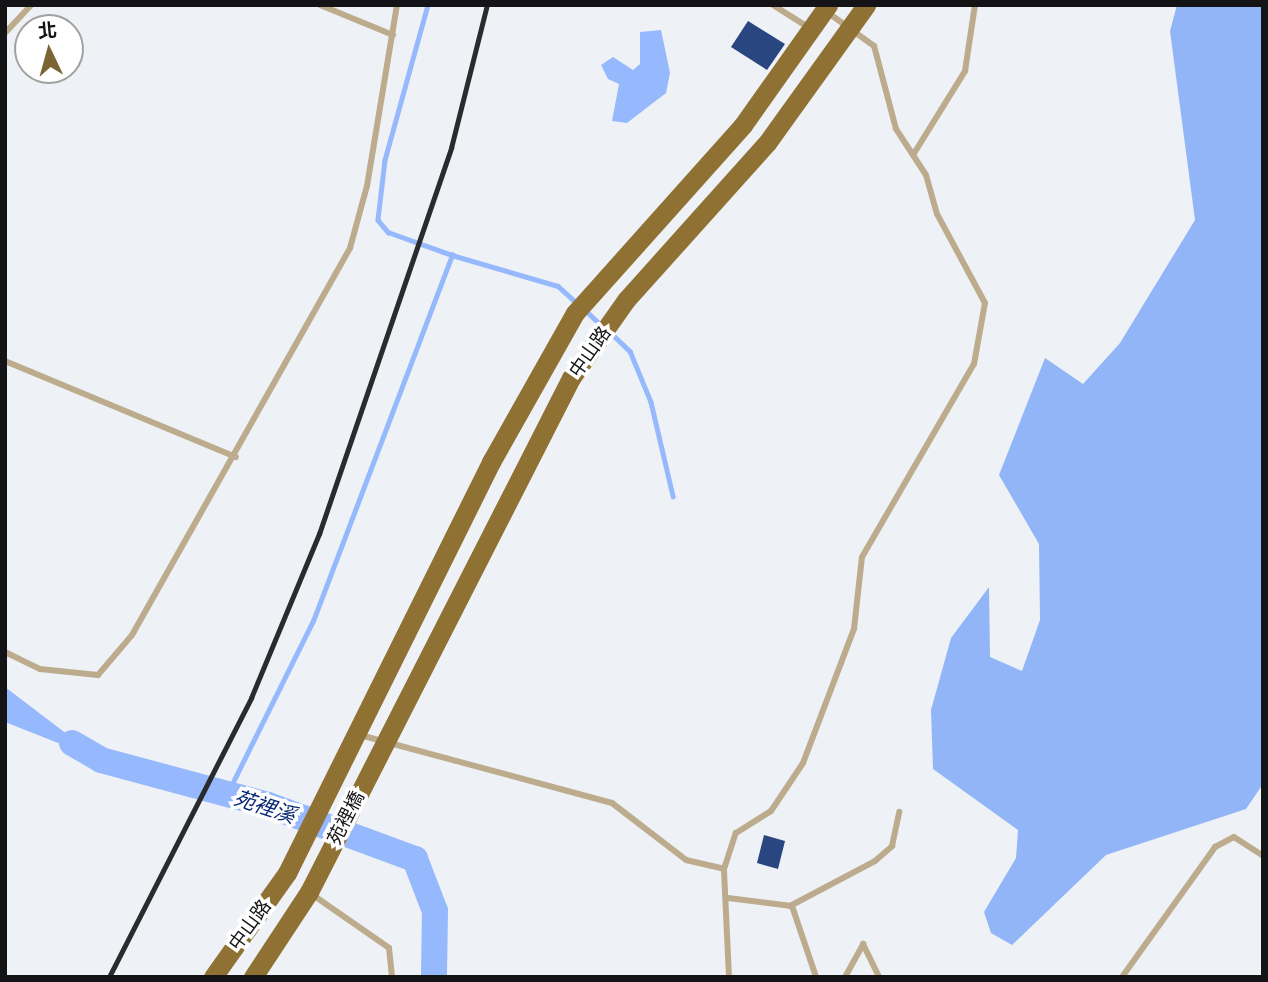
<!DOCTYPE html>
<meta charset="utf-8">
<style>
body{margin:0}
#map{position:relative;width:1268px;height:982px;overflow:hidden;background:#eef1f6;font-family:"Noto Sans","Noto Sans TC",sans-serif}
div>[style]{position:absolute}
.forest>*{inset:0;background:#92b5f8}
.water>*{inset:0;background:#96b9fd}
.stream>*{height:4.5px;margin:-2.25px;padding:0 2.25px;transform-origin:2.25px;border-radius:2.25px;background:#96b9fd}
.river>*{height:26px;margin:-13px;padding:0 13px;transform-origin:13px;border-radius:13px;background:#96b9fd}
.building>*{inset:0;background:#294680}
.service>*{height:6px;margin:-3px;padding:0 3px;transform-origin:3px;border-radius:3px;background:#bcac8d}
.primary>*{height:19px;margin:-9.5px;padding:0 9.5px;transform-origin:9.5px;border-radius:9.5px;background:#8f7133}
.rail>*{height:4.5px;margin:-2.25px;padding:0 2.25px;transform-origin:2.25px;border-radius:2.25px;background:#2a2b2d}
span{translate:-50% -50%;white-space:nowrap;text-align:center;line-height:1.15;-webkit-text-stroke:7px #fff;paint-order:stroke}
.street-label{font-size:19px;color:#141416}
.water-label{font-size:21px;color:#092974;font-style:italic}
.frame{position:absolute;inset:0;border:7px solid #141416;pointer-events:none}
.north{position:absolute;left:14px;top:14px;width:70px;height:70px;box-sizing:border-box;background:#fff;border:2px solid #a1a1a2;border-radius:50%;rotate:355deg;font-size:19px;font-weight:700;line-height:28px;text-align:center;color:#141416}
.north::after{content:'';display:block;margin:auto;width:24px;height:32px;background:#7b6334;clip-path:polygon(50% 0,100% 100%,50% 72%,0 100%)}
</style>
<div id="map">
<div class="forest">
<div style="clip-path:polygon(1177px 5px,1263px 5px,1263px 784px,1246px 809px,1106px 855px,1012px 945px,991px 933px,984px 912px,1016px 858px,1018px 830px,933px 769px,931px 710px,951px 638px,989px 587px,990px 657px,1022px 671px,1040px 620px,1039px 544px,999px 475px,1045px 358px,1083px 384px,1120px 343px,1195px 220px,1170px 31px)"></div>
</div>
<div class="water">
<div style="clip-path:polygon(661px 30px,670px 73px,666px 93px,627px 123px,612px 121px,619px 84px,608px 79px,601px 65px,613px 57px,633px 70px,640px 64px,640px 32px)"></div>
<div style="clip-path:polygon(5px 687px,101px 760px,5px 722px)"></div>
</div>
<div class="stream">
<div style="left:428px;top:5px;width:161px;rotate:105.5deg"></div>
<div style="left:385px;top:160px;width:60px;rotate:96.7deg"></div>
<div style="left:378px;top:220px;width:16px;rotate:50deg"></div>
<div style="left:388px;top:232px;width:68px;rotate:19.8deg"></div>
<div style="left:585px;top:310px;width:23px;rotate:43deg"></div>
<div style="left:609px;top:331px;width:29px;rotate:44deg"></div>
<div style="left:630px;top:351px;width:55px;rotate:67.6deg"></div>
<div style="left:651px;top:402px;width:97px;rotate:76.8deg"></div>
<div style="left:227px;top:794px;width:193px;rotate:-63.6deg"></div>
<div style="left:313px;top:621px;width:392px;rotate:-69.2deg"></div>
<div style="left:452px;top:255px;width:110px;rotate:16.3deg"></div>
<div style="left:558px;top:286px;width:24px;rotate:42deg"></div>
</div>
<div class="river">
<div style="left:72px;top:743px;width:34px;rotate:30deg"></div>
<div style="left:101px;top:760px;width:173px;rotate:15.1deg"></div>
<div style="left:268px;top:805px;width:157px;rotate:20.2deg"></div>
<div style="left:415px;top:859px;width:56px;rotate:69deg"></div>
<div style="left:435px;top:911px;width:66px;rotate:90.9deg"></div>
</div>
<div class="building">
<div style="clip-path:polygon(748px 21px,785px 44px,767px 70px,731px 47px)"></div>
<div style="clip-path:polygon(764px 835px,785px 841px,778px 869px,757px 863px)"></div>
</div>
<div class="service">
<div style="left:320px;top:5px;width:79px;rotate:22.3deg"></div>
<div style="left:773px;top:5px;width:41px;rotate:32.2deg"></div>
<div style="left:5px;top:33px;width:38px;rotate:-47deg"></div>
<div style="left:913px;top:155px;width:99px;rotate:-58.2deg"></div>
<div style="left:965px;top:71px;width:67px;rotate:-81.4deg"></div>
<div style="left:5px;top:361px;width:250px;rotate:22.6deg"></div>
<div style="left:5px;top:652px;width:39px;rotate:26deg"></div>
<div style="left:40px;top:669px;width:58px;rotate:5.9deg"></div>
<div style="left:98px;top:675px;width:52px;rotate:-49.6deg"></div>
<div style="left:132px;top:635px;width:444px;rotate:-60.6deg"></div>
<div style="left:350px;top:248px;width:64px;rotate:-74.7deg"></div>
<div style="left:367px;top:186px;width:183px;rotate:-80.6deg"></div>
<div style="left:360px;top:735px;width:261px;rotate:15.1deg"></div>
<div style="left:612px;top:803px;width:93px;rotate:37.6deg"></div>
<div style="left:686px;top:860px;width:39px;rotate:13deg"></div>
<div style="left:310px;top:893px;width:96px;rotate:34.8deg"></div>
<div style="left:389px;top:948px;width:29px;rotate:84deg"></div>
<div style="left:728px;top:898px;width:64px;rotate:7.1deg"></div>
<div style="left:792px;top:906px;width:75px;rotate:71.3deg"></div>
<div style="left:790px;top:906px;width:96px;rotate:-27.9deg"></div>
<div style="left:875px;top:861px;width:23px;rotate:-41deg"></div>
<div style="left:892px;top:846px;width:35px;rotate:-78deg"></div>
<div style="left:729px;top:977px;width:108px;rotate:-92.7deg"></div>
<div style="left:724px;top:869px;width:38px;rotate:-72deg"></div>
<div style="left:736px;top:833px;width:41px;rotate:-32.2deg"></div>
<div style="left:771px;top:811px;width:58px;rotate:-56.3deg"></div>
<div style="left:803px;top:763px;width:143px;rotate:-69.2deg"></div>
<div style="left:854px;top:629px;width:72px;rotate:-83.7deg"></div>
<div style="left:862px;top:557px;width:223px;rotate:-59.9deg"></div>
<div style="left:974px;top:364px;width:62px;rotate:-79.8deg"></div>
<div style="left:985px;top:303px;width:101px;rotate:-118.3deg"></div>
<div style="left:937px;top:214px;width:41px;rotate:-105.8deg"></div>
<div style="left:926px;top:175px;width:55px;rotate:-123.1deg"></div>
<div style="left:896px;top:129px;width:86px;rotate:-104.8deg"></div>
<div style="left:874px;top:46px;width:58px;rotate:-144.1deg"></div>
<div style="left:845px;top:977px;width:38px;rotate:-61deg"></div>
<div style="left:863px;top:944px;width:37px;rotate:64deg"></div>
<div style="left:1122px;top:977px;width:160px;rotate:-54.4deg"></div>
<div style="left:1215px;top:847px;width:21px;rotate:-28deg"></div>
<div style="left:1234px;top:837px;width:35px;rotate:33deg"></div>
</div>
<div class="primary">
<div style="left:213px;top:977px;width:128px;rotate:-54.6deg"></div>
<div style="left:287px;top:873px;width:459px;rotate:-63.6deg"></div>
<div style="left:491px;top:462px;width:171px;rotate:-60.6deg"></div>
<div style="left:575px;top:313px;width:252px;rotate:-48.2deg"></div>
<div style="left:743px;top:125px;width:147px;rotate:-54.7deg"></div>
<div style="left:253px;top:977px;width:102px;rotate:-56.6deg"></div>
<div style="left:309px;top:892px;width:577px;rotate:-62.99deg"></div>
<div style="left:571px;top:378px;width:95px;rotate:-54.8deg"></div>
<div style="left:626px;top:300px;width:211px;rotate:-48.1deg"></div>
<div style="left:767px;top:143px;width:170px;rotate:-54.3deg"></div>
</div>
<div class="rail">
<div style="left:109px;top:977px;width:313px;rotate:-63deg"></div>
<div style="left:251px;top:698px;width:178px;rotate:-67.5deg"></div>
<div style="left:319px;top:534px;width:408px;rotate:-71.1deg"></div>
<div style="left:451px;top:148px;width:147px;rotate:-75.9deg"></div>
</div>
<div class="street-label">
<span style="left:590px;top:352px;rotate:-55deg">中山路</span>
<span style="left:346px;top:818px;rotate:-63deg">苑裡橋</span>
<span style="left:250px;top:925px;rotate:-54deg">中山路</span>
</div>
<div class="water-label">
<span style="left:265px;top:806px;rotate:18deg">苑裡溪</span>
</div>
<div class="frame"></div>
<div class="north">北</div>
</div>
